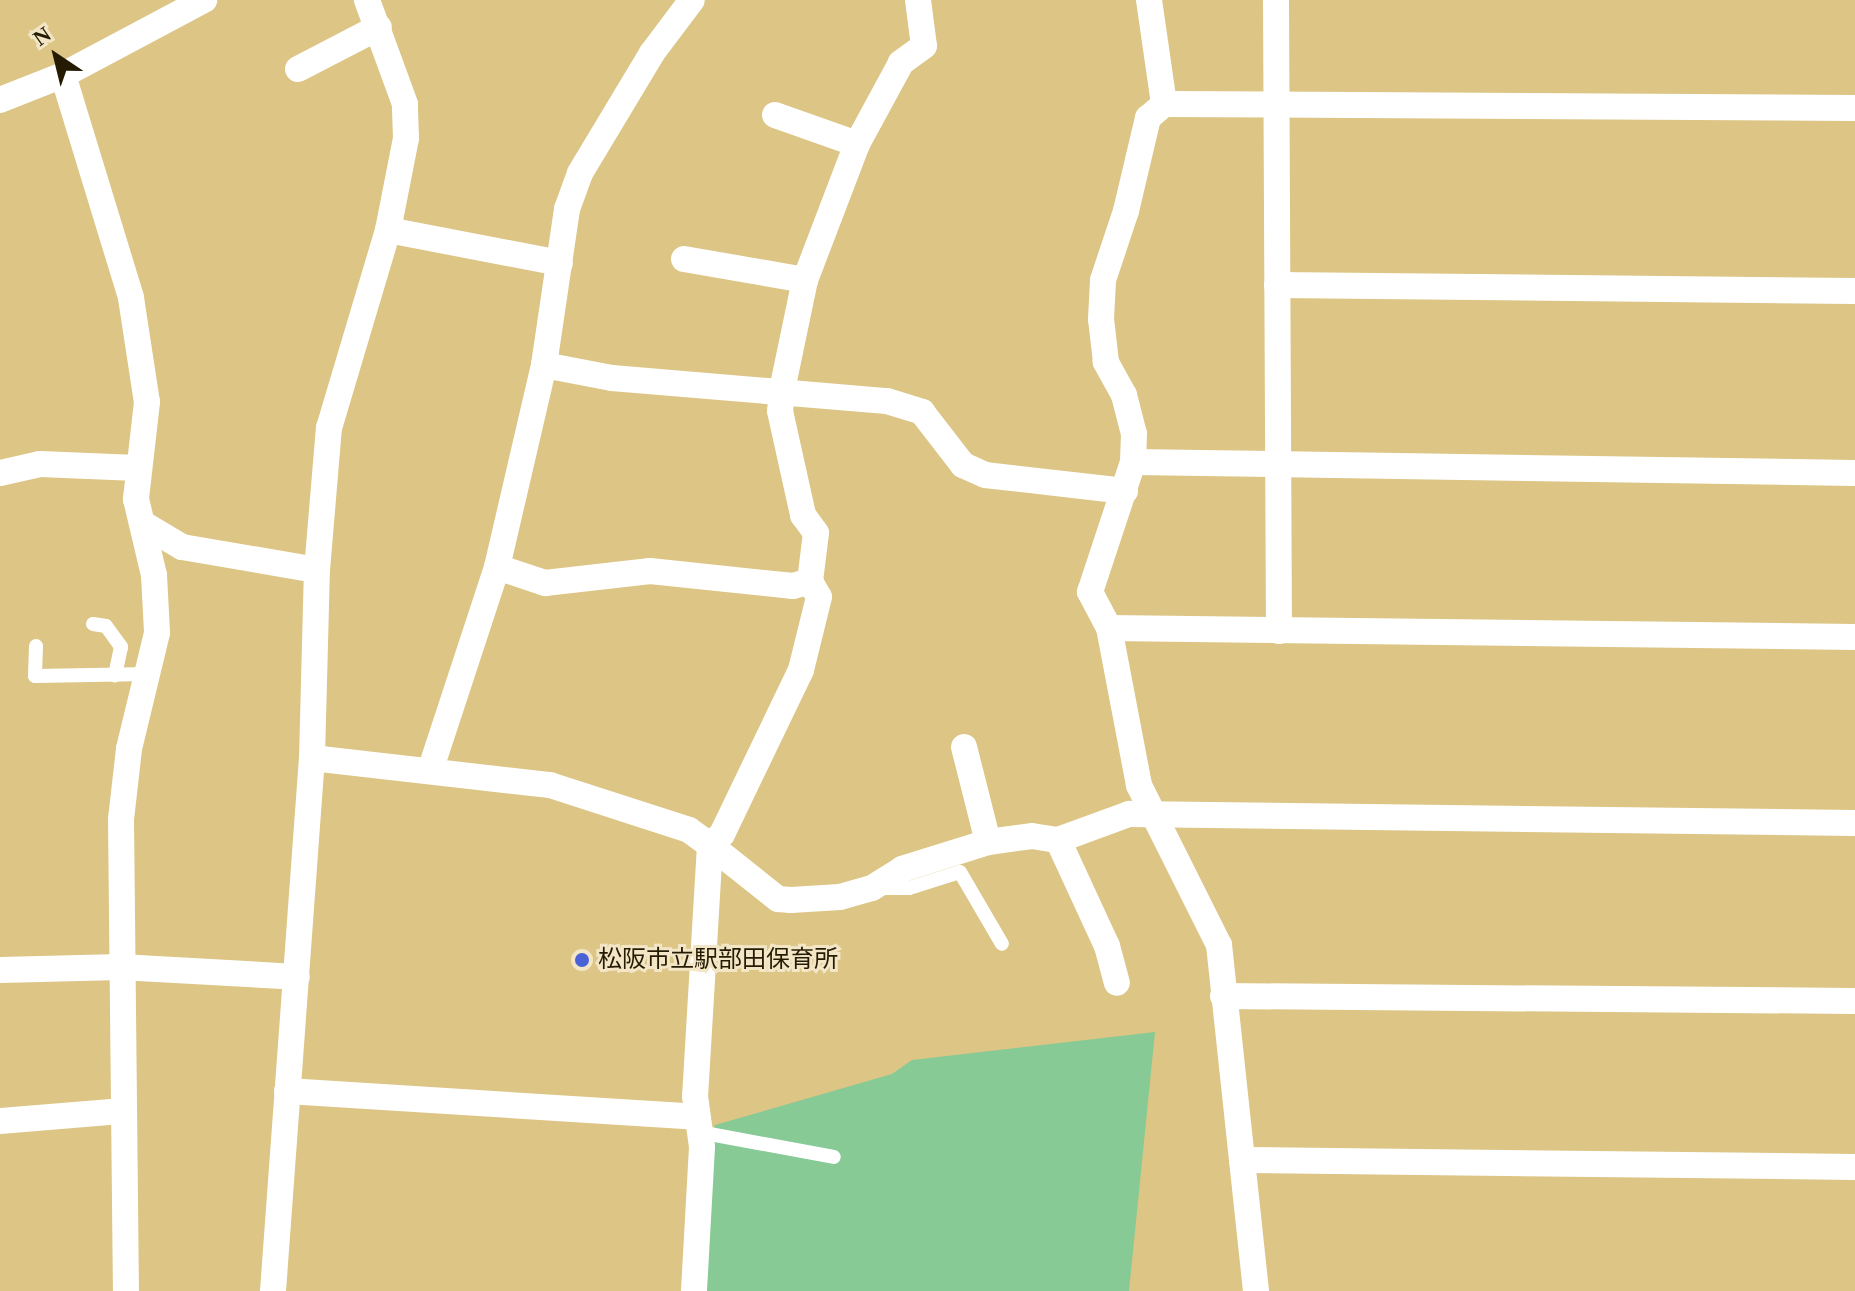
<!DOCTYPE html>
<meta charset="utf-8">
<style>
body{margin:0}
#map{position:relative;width:1855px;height:1291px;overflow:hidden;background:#dcc585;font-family:"Times New Roman","Noto Sans JP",serif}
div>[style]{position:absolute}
.green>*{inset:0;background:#87ca95}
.lane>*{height:14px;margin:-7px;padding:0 7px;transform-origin:7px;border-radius:7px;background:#fff}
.street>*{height:26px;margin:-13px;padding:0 13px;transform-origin:13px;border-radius:13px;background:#fff}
.dots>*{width:22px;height:22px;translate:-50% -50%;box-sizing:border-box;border:4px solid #f2e6c7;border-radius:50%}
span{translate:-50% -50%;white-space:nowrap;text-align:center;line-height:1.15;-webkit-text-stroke:6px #f2e6c7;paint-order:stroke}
.poi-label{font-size:24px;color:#241b02}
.left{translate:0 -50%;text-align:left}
.north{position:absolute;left:16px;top:16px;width:80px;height:80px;-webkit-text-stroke:6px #f2e6c7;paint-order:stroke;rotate:325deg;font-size:22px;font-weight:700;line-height:32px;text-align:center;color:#241b02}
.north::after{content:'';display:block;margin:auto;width:28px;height:36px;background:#241b02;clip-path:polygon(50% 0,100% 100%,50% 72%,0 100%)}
</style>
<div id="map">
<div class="green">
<div style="clip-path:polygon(1155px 1032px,1129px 1291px,703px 1291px,709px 1145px,715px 1125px,892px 1074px,912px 1060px)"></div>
</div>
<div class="lane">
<div style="left:93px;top:624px;width:13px;rotate:9deg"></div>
<div style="left:106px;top:626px;width:26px;rotate:54deg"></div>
<div style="left:121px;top:647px;width:29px;rotate:102deg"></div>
<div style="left:36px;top:646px;width:30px;rotate:92deg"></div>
<div style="left:35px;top:676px;width:114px;rotate:-1deg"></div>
<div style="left:881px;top:888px;width:28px"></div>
<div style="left:909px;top:888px;width:53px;rotate:-17.4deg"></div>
<div style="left:960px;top:872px;width:83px;rotate:59.7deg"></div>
<div style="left:699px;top:1132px;width:137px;rotate:10.5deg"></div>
</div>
<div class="street">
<div style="left:918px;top:0;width:46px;rotate:82.6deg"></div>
<div style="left:924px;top:46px;width:29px;rotate:144deg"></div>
<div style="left:901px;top:63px;width:92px;rotate:118.5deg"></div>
<div style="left:857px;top:144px;width:146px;rotate:110.9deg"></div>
<div style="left:805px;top:280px;width:112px;rotate:101.8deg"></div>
<div style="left:782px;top:390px;width:21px;rotate:95deg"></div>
<div style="left:780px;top:411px;width:107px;rotate:77.5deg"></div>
<div style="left:803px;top:515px;width:22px;rotate:54deg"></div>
<div style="left:816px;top:533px;width:48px;rotate:97.1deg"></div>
<div style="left:810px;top:581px;width:18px;rotate:61deg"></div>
<div style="left:819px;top:597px;width:75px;rotate:103.9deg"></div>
<div style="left:801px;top:670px;width:182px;rotate:115.7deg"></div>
<div style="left:722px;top:834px;width:16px;rotate:137deg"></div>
<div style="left:710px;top:845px;width:87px;rotate:38.5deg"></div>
<div style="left:778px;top:899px;width:13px;rotate:4deg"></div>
<div style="left:791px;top:900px;width:49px;rotate:-3.5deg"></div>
<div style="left:840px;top:897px;width:33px;rotate:-16deg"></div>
<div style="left:872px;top:888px;width:36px;rotate:-32deg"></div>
<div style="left:902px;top:869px;width:90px;rotate:-17.4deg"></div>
<div style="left:988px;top:842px;width:44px;rotate:-7.8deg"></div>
<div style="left:1032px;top:836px;width:26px;rotate:9deg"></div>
<div style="left:1058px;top:840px;width:76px;rotate:-20.1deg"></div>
<div style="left:1129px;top:814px;width:726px;rotate:0.71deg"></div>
<div style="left:1149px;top:0;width:105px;rotate:81.8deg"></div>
<div style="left:1276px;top:0;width:631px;rotate:89.73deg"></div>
<div style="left:298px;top:69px;width:91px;rotate:-27.4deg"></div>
<div style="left:63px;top:75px;width:233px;rotate:73deg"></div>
<div style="left:131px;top:298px;width:105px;rotate:81.3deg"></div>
<div style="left:147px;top:402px;width:98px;rotate:96.5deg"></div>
<div style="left:136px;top:499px;width:78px;rotate:76.7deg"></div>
<div style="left:154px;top:575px;width:58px;rotate:87deg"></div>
<div style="left:157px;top:633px;width:119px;rotate:103.6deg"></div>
<div style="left:129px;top:749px;width:70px;rotate:96.5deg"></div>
<div style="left:121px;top:819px;width:472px;rotate:89.4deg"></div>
<div style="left:0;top:100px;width:68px;rotate:-21.6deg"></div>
<div style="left:63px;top:75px;width:160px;rotate:-28deg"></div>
<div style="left:775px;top:115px;width:87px;rotate:19.5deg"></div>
<div style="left:388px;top:230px;width:175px;rotate:10.9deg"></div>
<div style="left:684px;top:259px;width:123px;rotate:9.8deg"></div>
<div style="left:1277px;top:285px;width:578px;rotate:0.59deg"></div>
<div style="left:544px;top:365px;width:69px;rotate:10.8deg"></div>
<div style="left:612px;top:378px;width:276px;rotate:4.8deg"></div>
<div style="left:887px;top:401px;width:37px;rotate:17deg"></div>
<div style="left:922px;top:412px;width:67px;rotate:52.3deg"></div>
<div style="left:963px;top:465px;width:24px;rotate:24deg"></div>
<div style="left:985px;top:475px;width:141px;rotate:6.5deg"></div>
<div style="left:1133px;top:462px;width:722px;rotate:0.87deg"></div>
<div style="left:0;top:473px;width:41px;rotate:-12.7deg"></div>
<div style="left:40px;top:464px;width:97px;rotate:2.4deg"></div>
<div style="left:145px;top:525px;width:43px;rotate:30.7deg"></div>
<div style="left:182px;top:547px;width:137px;rotate:9.7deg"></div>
<div style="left:497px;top:567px;width:51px;rotate:18.4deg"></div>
<div style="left:545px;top:583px;width:106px;rotate:-6.5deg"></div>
<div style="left:650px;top:571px;width:144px;rotate:6deg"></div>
<div style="left:793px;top:586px;width:18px;rotate:-16deg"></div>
<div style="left:1109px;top:628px;width:746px;rotate:0.69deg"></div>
<div style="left:964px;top:747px;width:98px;rotate:75.8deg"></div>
<div style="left:312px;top:758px;width:240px;rotate:6.5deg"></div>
<div style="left:550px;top:785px;width:146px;rotate:17.9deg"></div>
<div style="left:689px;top:830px;width:26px;rotate:36deg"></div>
<div style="left:710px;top:845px;width:251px;rotate:93.4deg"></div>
<div style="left:695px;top:1096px;width:51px;rotate:82.2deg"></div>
<div style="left:702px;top:1147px;width:144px;rotate:93.2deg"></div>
<div style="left:430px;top:771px;width:215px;rotate:-71.8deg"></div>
<div style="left:497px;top:567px;width:207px;rotate:-76.9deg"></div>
<div style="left:544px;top:365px;width:158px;rotate:-81.6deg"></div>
<div style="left:567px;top:209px;width:38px;rotate:-70deg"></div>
<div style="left:580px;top:173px;width:140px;rotate:-59deg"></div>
<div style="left:652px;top:53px;width:66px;rotate:-53deg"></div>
<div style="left:1058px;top:840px;width:117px;rotate:65.2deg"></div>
<div style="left:1107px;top:946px;width:38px;rotate:75deg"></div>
<div style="left:0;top:970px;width:120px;rotate:-1.4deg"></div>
<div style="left:120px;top:967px;width:177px;rotate:3.2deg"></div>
<div style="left:1223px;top:996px;width:632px;rotate:0.45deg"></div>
<div style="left:287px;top:1091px;width:410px;rotate:3.6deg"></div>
<div style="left:0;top:1121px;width:121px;rotate:-4.7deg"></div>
<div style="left:1242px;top:1160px;width:613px;rotate:0.65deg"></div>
<div style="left:273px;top:1291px;width:534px;rotate:-85.82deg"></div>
<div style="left:312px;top:758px;width:188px;rotate:-88.5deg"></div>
<div style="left:317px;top:570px;width:143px;rotate:-85.2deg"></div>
<div style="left:329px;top:428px;width:207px;rotate:-73.4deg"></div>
<div style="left:388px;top:230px;width:94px;rotate:-78.9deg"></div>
<div style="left:406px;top:138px;width:34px;rotate:-92deg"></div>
<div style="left:405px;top:104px;width:111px;rotate:-110.1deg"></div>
<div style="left:1256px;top:1291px;width:348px;rotate:-96.1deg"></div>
<div style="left:1219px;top:945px;width:179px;rotate:-116.6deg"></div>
<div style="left:1139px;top:785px;width:160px;rotate:-100.8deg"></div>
<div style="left:1109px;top:628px;width:41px;rotate:-117.8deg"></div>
<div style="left:1090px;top:592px;width:137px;rotate:-71.7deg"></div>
<div style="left:1133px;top:462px;width:28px;rotate:-88deg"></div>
<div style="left:1134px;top:434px;width:40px;rotate:-104.4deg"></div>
<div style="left:1124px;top:395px;width:38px;rotate:-119deg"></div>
<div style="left:1106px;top:362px;width:43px;rotate:-96.6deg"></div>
<div style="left:1101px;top:319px;width:39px;rotate:-87deg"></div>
<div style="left:1103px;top:280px;width:73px;rotate:-71.6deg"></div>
<div style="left:1126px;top:211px;width:96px;rotate:-76.7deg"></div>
<div style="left:1148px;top:118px;width:21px;rotate:-41deg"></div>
<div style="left:1164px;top:104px;width:691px;rotate:0.33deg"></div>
</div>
<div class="dots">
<div style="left:582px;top:960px;background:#4962d6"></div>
</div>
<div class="poi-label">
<span class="left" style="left:598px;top:960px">松阪市立駅部田保育所</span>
</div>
<div class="north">N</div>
</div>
